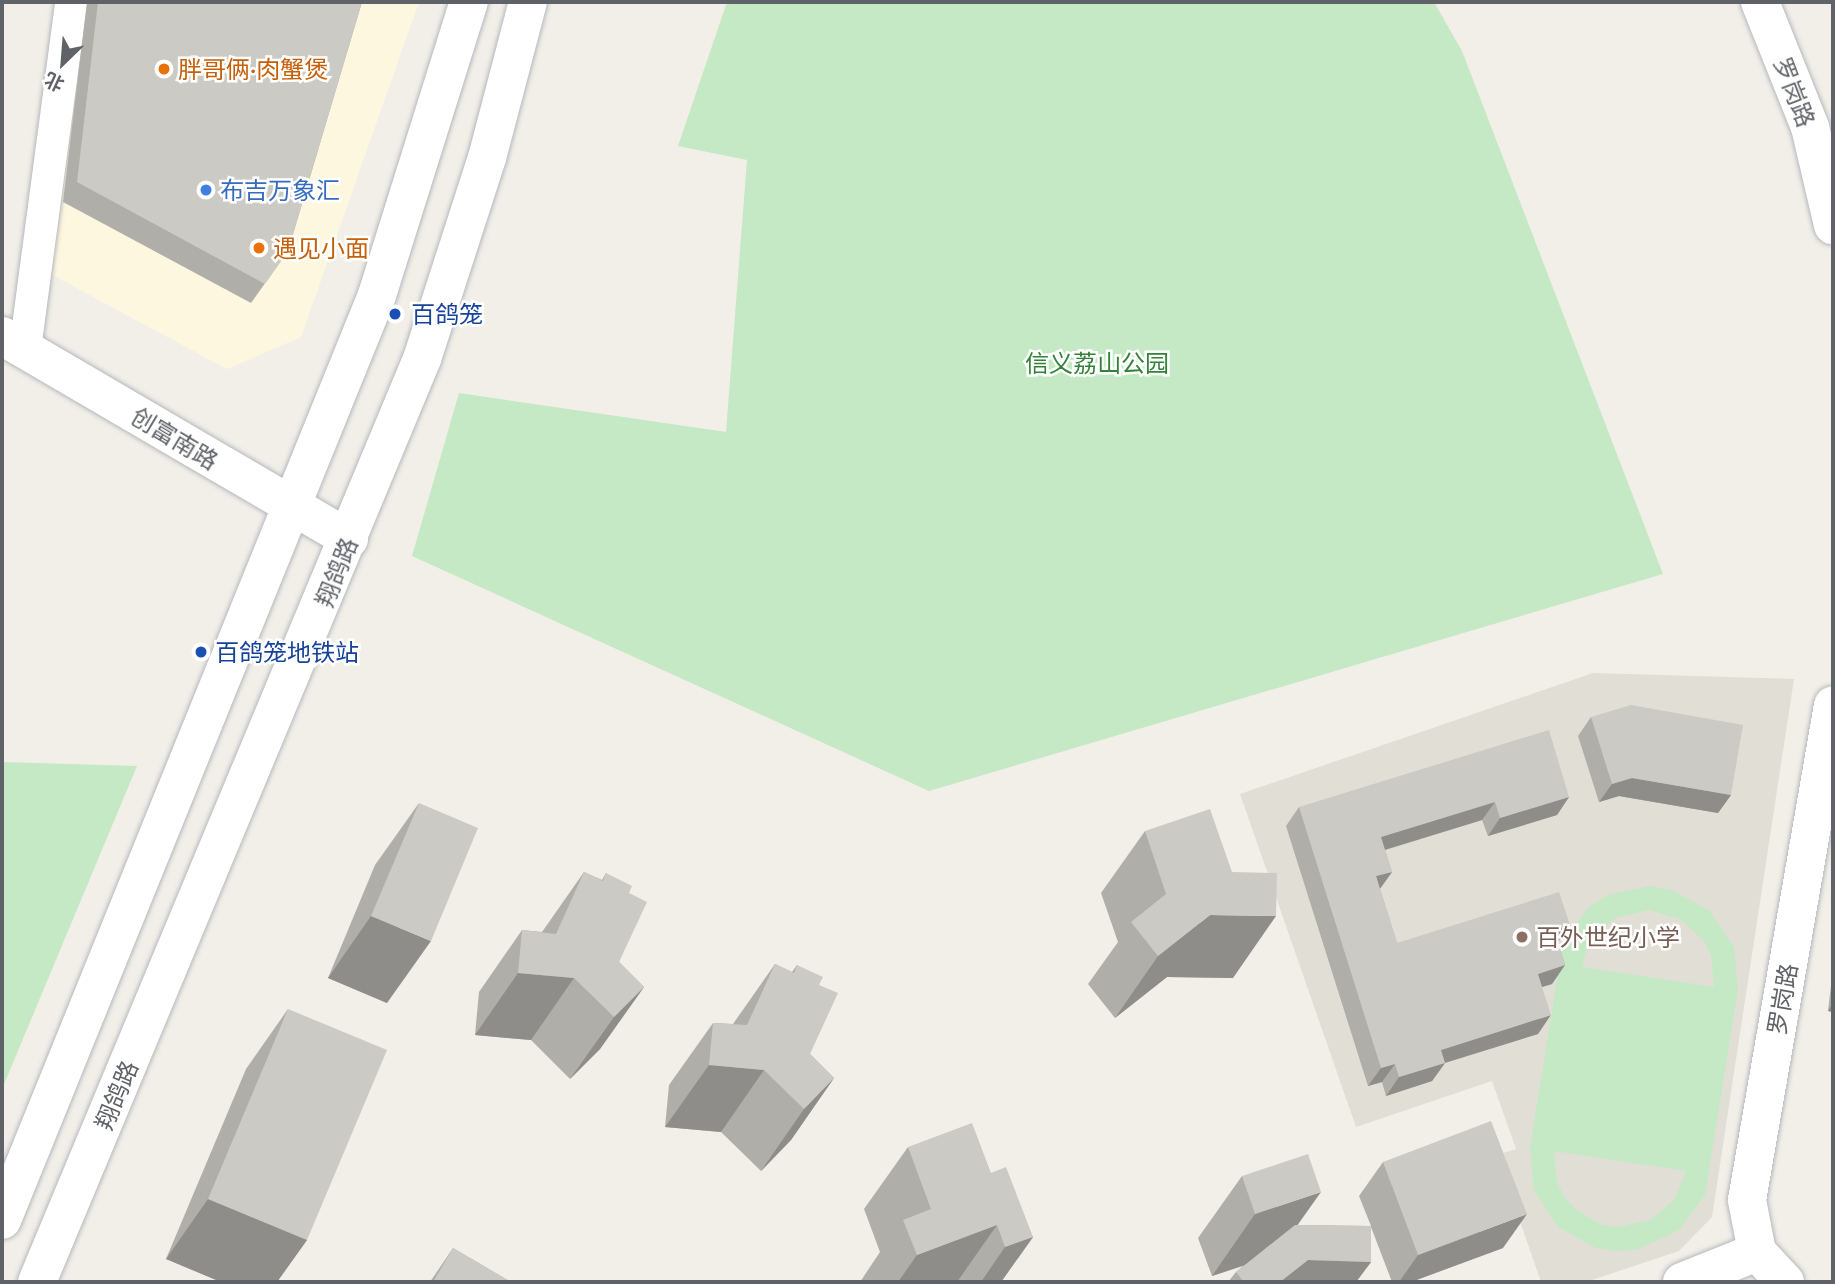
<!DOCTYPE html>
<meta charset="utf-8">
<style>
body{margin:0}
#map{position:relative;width:1835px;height:1284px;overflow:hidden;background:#f1efe8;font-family:Lato,"Noto Sans SC",sans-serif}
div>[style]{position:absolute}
.commercial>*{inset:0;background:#fef7e0}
.education>*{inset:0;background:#e1ded6}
.green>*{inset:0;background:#c5e8c5}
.roads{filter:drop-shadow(0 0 2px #b5b8bc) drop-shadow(0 0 2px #b5b8bc)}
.street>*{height:32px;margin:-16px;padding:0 16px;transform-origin:16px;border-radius:16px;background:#fff}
.secondary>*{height:38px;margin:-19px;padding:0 19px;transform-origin:19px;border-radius:19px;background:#fff}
.wall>*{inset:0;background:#afaea9}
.shaded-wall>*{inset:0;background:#8f8d8a}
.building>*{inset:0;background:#cccac5}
.dots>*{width:19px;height:19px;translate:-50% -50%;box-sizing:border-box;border:4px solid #fff;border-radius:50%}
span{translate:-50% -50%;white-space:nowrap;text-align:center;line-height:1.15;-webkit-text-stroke:5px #fff;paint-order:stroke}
.food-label{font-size:24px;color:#c56008}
.left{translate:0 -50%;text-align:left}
.street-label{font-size:24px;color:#5f6368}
.shop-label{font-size:24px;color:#366cbe}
.transit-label{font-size:24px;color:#164399}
.park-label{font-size:24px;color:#348238}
.education-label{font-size:24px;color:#785e54}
.frame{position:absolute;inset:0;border:4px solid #5f6368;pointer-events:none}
.north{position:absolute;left:28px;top:28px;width:70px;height:70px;-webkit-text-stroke:5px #fff;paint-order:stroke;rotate:205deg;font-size:19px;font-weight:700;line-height:28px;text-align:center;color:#5f6368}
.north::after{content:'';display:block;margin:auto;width:24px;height:32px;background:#5f6368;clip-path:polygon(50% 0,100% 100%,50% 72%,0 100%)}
</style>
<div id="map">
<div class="commercial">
<div style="clip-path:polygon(87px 2px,419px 2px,301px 337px,227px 369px,45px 271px)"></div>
</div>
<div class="education">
<div style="clip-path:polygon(1593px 673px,1794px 679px,1712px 1217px,1679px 1251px,1586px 1282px,1541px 1282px,1497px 1155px,1516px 1149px,1492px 1081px,1356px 1127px,1240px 794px)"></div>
</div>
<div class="green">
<div style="clip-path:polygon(727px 2px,1434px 2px,1462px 51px,1663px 574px,929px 791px,412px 556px,459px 393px,726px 432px,747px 160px,678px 146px)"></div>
<div style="clip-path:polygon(2px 762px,137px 766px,2px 1089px)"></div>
<div style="clip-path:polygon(evenodd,1650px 886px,1672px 890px,1710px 911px,1734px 947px,1738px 990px,1705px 1195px,1679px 1230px,1639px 1249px,1618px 1251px,1596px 1248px,1558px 1227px,1534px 1190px,1530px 1148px,1563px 942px,1589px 907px,1608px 895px,1650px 886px,1649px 910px,1680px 919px,1704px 941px,1711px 956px,1714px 987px,1582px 967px,1586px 952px,1605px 926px,1618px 917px,1649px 910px,1650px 886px,1554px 1151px,1686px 1171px,1674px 1200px,1650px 1220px,1618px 1227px,1602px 1225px,1575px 1209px,1564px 1196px,1557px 1182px,1554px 1151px)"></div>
</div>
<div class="roads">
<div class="street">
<div style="left:25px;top:349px;width:350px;rotate:-82.4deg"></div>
</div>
<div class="secondary">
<div style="left:1760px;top:2px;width:135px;rotate:68.2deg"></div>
<div style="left:1810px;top:127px;width:101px;rotate:76.8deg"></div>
<div style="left:2px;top:336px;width:402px;rotate:30.3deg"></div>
<div style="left:2px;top:1220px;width:998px;rotate:-67.93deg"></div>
<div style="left:377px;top:295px;width:307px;rotate:-72.6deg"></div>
<div style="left:37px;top:1282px;width:1000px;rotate:-67.36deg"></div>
<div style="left:422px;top:359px;width:211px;rotate:-72.1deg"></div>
<div style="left:487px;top:158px;width:161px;rotate:-75.3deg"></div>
<div style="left:1682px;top:1282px;width:81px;rotate:-21.8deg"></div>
<div style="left:1785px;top:1282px;width:41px;rotate:-133deg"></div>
<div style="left:1757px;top:1252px;width:53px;rotate:-100.9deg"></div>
<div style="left:1747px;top:1200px;width:502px;rotate:-80.14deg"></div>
</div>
</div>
<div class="wall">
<div style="clip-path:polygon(87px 2px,362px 2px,288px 251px,251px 303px,63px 202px)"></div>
<div style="clip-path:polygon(1591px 717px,1731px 795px,1718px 813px,1619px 796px,1599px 802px,1578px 736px)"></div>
<div style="clip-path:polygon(1569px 797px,1557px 815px,1488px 836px,1482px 820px,1385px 850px,1392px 872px,1380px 889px,1397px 943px,1570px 925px,1558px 942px,1565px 965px,1552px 984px,1542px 987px,1538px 1034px,1445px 1063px,1432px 1081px,1386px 1096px,1382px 1082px,1368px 1086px,1286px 826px,1299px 807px)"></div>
<div style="clip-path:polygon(419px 803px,387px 1003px,328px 978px,375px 865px)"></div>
<div style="clip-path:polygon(1145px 831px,1233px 978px,1167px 977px,1115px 1018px,1088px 984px,1118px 942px,1101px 893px)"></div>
<div style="clip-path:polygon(584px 872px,602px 880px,606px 873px,629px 893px,619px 962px,644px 987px,600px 1049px,570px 1079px,531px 1040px,475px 1035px,479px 992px,522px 930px,542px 932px)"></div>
<div style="clip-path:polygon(775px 964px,792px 972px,797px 965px,819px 985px,810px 1054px,834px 1078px,791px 1140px,761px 1171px,721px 1132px,665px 1127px,669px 1085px,713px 1023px,733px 1024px)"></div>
<div style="clip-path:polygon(1833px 969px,1833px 1012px,1828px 1011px)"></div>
<div style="clip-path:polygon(288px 1009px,307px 1240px,277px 1282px,221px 1282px,166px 1259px,246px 1069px)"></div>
<div style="clip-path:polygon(908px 1147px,991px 1173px,1033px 1237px,1001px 1282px,860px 1282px,880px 1252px,864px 1209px)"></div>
<div style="clip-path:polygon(1383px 1162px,1503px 1248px,1411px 1282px,1392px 1282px,1371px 1227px,1371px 1262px,1356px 1282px,1228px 1282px,1236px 1272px,1243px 1266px,1212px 1276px,1198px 1238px,1242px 1176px,1298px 1225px,1371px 1226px,1359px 1196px)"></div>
<div style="clip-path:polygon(453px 1248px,511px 1282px,430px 1282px)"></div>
</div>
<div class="shaded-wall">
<div style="clip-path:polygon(1632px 778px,1731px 795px,1718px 813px,1619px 796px,1599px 802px,1612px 784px)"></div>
<div style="clip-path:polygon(1569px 797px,1557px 815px,1488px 836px,1500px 818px)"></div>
<div style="clip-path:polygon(1495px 802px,1482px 820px,1368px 855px,1381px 837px)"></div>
<div style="clip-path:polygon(1392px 872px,1379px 890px,1376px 876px)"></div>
<div style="clip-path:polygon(1210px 915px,1276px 916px,1233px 978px,1167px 977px,1115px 1018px,1158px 956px)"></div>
<div style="clip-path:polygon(371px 916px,431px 941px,387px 1003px,328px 978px)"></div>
<div style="clip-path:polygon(1570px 925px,1557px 943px,1554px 930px)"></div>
<div style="clip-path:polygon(1565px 965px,1552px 984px,1525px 992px,1538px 974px)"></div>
<div style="clip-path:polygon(518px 973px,574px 978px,531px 1040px,475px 1035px)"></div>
<div style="clip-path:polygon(644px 987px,600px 1049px,570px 1079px,614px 1017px)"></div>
<div style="clip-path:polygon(1833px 1003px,1833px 1012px,1828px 1011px)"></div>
<div style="clip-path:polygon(1551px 1015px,1538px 1034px,1428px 1068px,1441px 1050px)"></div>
<div style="clip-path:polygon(1445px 1063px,1432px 1081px,1386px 1096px,1399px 1077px)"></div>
<div style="clip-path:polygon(1395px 1064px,1382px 1082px,1368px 1086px,1381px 1068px)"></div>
<div style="clip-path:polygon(709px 1065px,764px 1070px,721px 1132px,665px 1127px)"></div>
<div style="clip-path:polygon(834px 1078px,791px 1140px,761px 1171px,804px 1109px)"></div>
<div style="clip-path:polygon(1321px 1192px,1277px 1254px,1212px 1276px,1255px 1214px)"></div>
<div style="clip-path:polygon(208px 1199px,307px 1240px,277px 1282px,221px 1282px,166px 1259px)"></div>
<div style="clip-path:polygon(1527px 1214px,1503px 1248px,1411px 1282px,1399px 1282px,1418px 1255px)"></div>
<div style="clip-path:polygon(997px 1225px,957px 1282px,898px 1282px,917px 1255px)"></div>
<div style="clip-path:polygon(1033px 1237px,1001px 1282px,981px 1282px,1005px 1247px)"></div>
<div style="clip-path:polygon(1308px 1260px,1371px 1262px,1356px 1282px,1280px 1282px)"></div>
</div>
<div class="building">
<div style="clip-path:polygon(98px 2px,362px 2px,288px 251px,265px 284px,77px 182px)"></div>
<div style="clip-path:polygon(1631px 705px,1743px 725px,1731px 795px,1632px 778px,1612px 784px,1591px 717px)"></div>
<div style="clip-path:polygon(1549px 730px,1569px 797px,1500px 818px,1495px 802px,1381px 837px,1392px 872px,1376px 876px,1397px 943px,1559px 892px,1570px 925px,1554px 930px,1565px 965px,1538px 974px,1551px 1015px,1441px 1050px,1445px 1063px,1399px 1077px,1395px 1064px,1381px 1068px,1299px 807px)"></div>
<div style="clip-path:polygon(419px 803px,478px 828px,431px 941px,371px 916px)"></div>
<div style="clip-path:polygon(1210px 809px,1232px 872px,1277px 873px,1276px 916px,1210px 915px,1158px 956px,1131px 922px,1166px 894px,1145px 831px)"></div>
<div style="clip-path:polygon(584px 872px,603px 881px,606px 873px,632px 886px,629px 893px,647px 902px,619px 962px,644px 987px,614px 1017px,574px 978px,518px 973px,522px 930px,556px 934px)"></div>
<div style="clip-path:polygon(775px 964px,794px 973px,797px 965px,823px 977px,819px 985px,838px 993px,810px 1054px,834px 1078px,804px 1109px,764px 1070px,709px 1065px,713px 1023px,747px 1025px)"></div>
<div style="clip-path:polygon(288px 1009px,387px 1050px,307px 1240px,208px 1199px)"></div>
<div style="clip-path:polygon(1491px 1121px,1527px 1214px,1418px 1255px,1383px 1162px)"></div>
<div style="clip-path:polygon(972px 1123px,991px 1173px,1006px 1167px,1033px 1237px,1005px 1247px,997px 1225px,917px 1255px,903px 1220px,931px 1209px,908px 1147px)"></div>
<div style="clip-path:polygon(1308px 1154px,1321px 1192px,1255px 1214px,1242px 1176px)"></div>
<div style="clip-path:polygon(1295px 1225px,1371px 1226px,1371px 1262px,1308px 1260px,1280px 1282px,1244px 1282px,1236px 1272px)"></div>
<div style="clip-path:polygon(453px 1248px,511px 1282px,433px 1282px)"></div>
</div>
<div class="dots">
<div style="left:164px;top:69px;background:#e8710a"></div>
<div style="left:206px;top:190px;background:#3f7fe0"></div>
<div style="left:259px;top:248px;background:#e8710a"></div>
<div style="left:395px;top:314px;background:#1a4fb4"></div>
<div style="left:201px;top:652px;background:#1a4fb4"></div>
<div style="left:1522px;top:937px;background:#8d6e63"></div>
</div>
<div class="food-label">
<span class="left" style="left:178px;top:69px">胖哥俩·肉蟹煲</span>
<span class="left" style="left:273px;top:248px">遇见小面</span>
</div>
<div class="street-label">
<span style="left:1795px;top:92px;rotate:69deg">罗岗路</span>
<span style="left:175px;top:438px;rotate:31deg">创富南路</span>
<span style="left:336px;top:572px;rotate:-68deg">翔鸽路</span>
<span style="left:1782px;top:999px;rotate:-80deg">罗岗路</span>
<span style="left:116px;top:1095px;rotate:-67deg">翔鸽路</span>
</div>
<div class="shop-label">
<span class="left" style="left:220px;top:190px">布吉万象汇</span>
</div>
<div class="transit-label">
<span class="left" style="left:411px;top:314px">百鸽笼</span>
<span class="left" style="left:215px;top:652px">百鸽笼地铁站</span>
</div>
<div class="park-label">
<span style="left:1097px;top:363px">信义荔山公园</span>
</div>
<div class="education-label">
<span class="left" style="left:1536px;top:937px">百外世纪小学</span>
</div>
<div class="frame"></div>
<div class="north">北</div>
</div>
